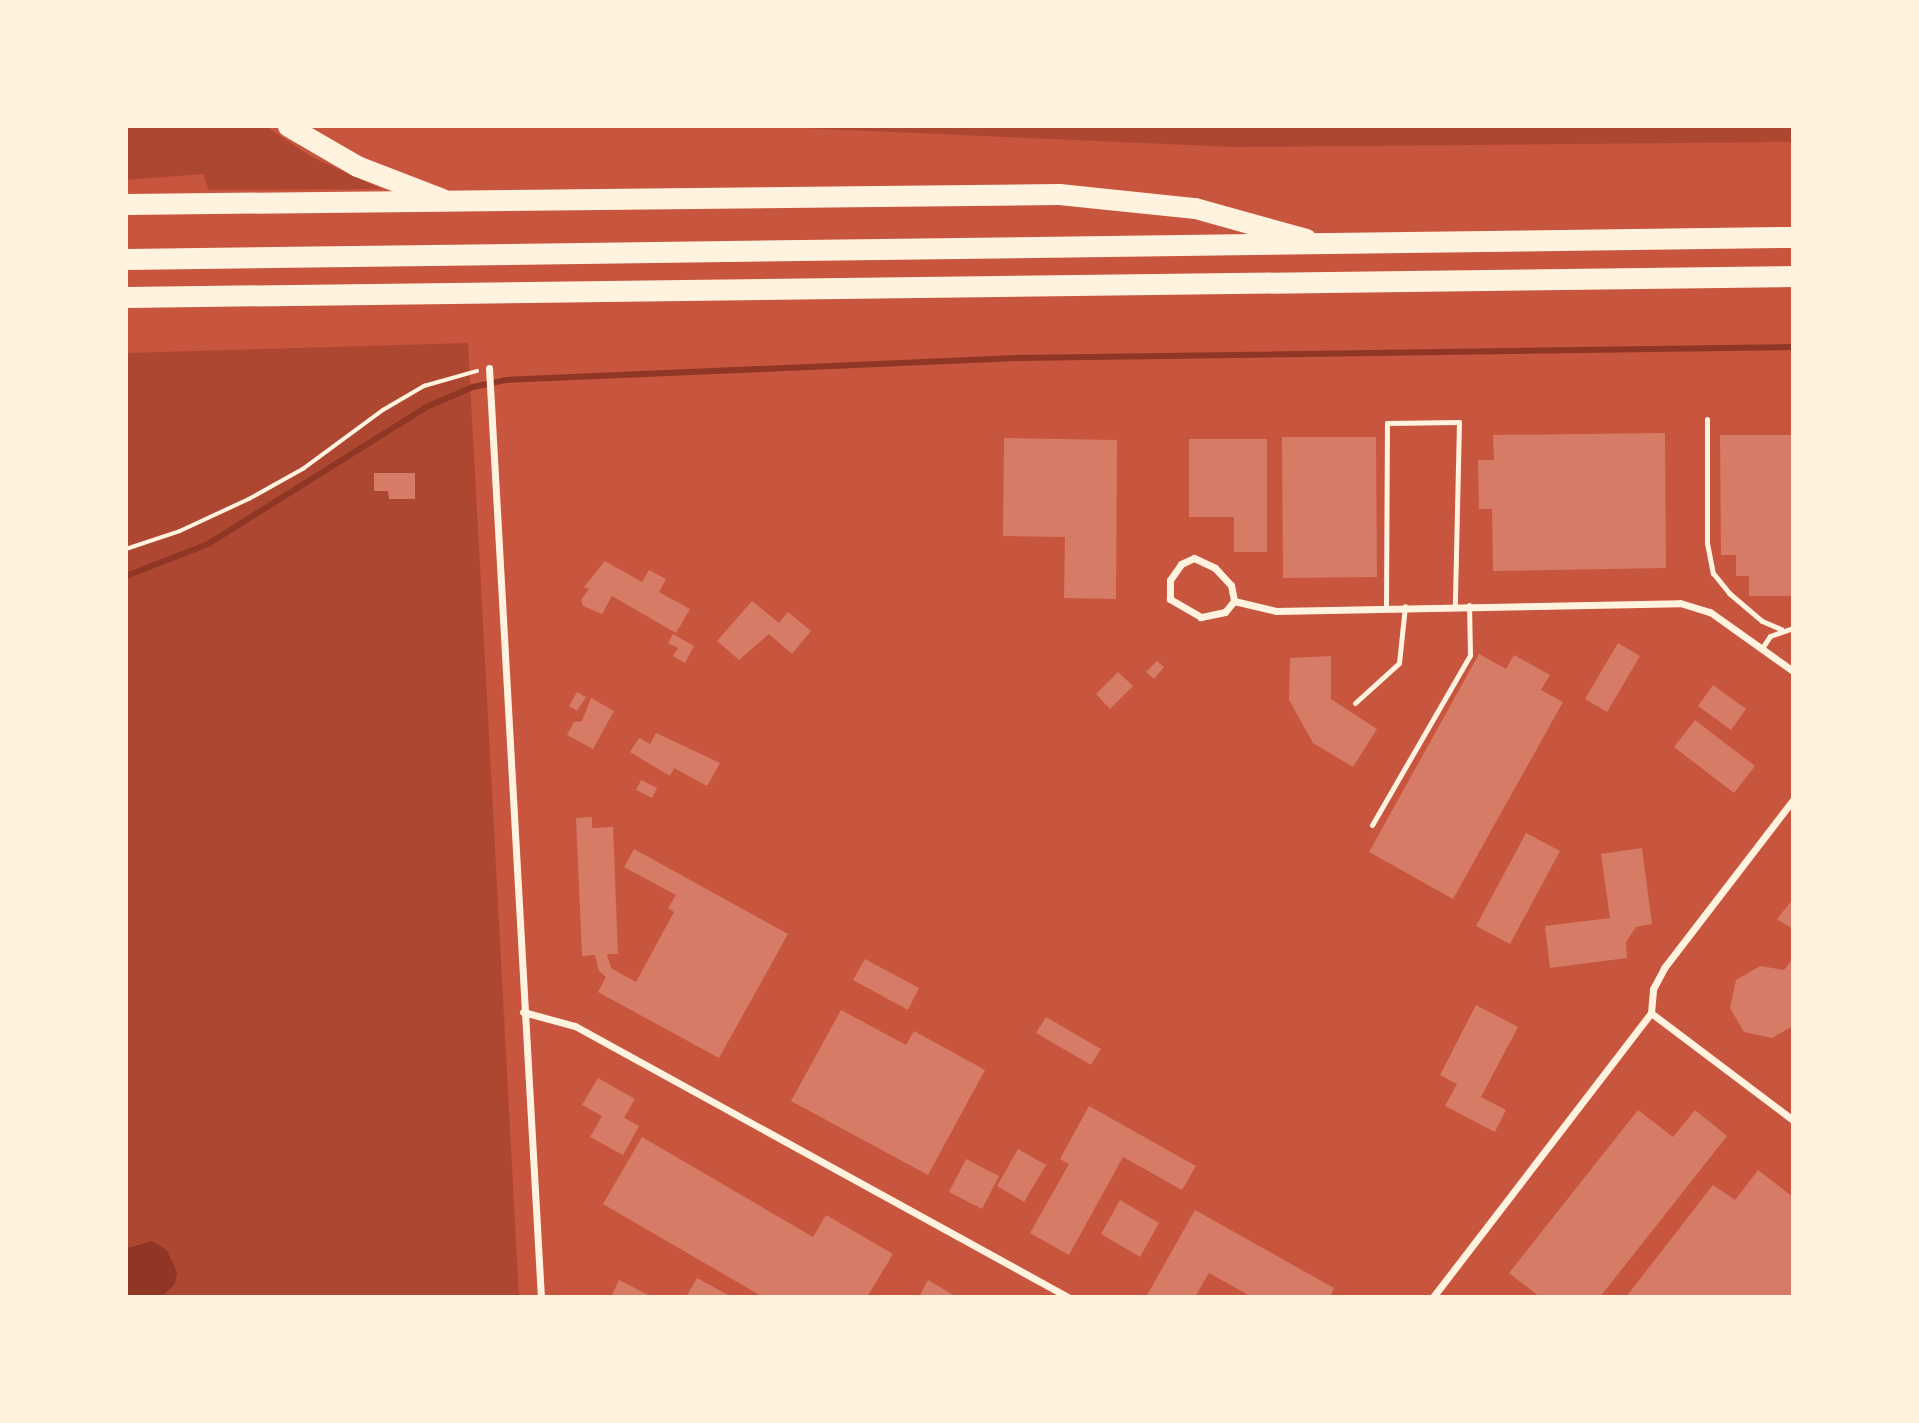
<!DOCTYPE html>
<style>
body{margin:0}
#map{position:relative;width:1919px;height:1423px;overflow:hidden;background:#c8553d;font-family:Commissioner,sans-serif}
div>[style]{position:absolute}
.green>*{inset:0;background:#ae4732}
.water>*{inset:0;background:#8f3625}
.stream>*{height:6px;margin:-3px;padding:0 3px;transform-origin:3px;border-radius:3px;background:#8f3625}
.building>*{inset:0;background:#d67c66}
.path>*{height:3.5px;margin:-1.75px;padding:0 1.75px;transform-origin:1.75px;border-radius:1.75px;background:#fff3e0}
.service>*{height:5px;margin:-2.5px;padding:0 2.5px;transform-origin:2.5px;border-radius:2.5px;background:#fff3e0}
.minor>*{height:7px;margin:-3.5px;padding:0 3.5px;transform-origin:3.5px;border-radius:3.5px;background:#fff3e0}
.motorway>*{height:21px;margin:-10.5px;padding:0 10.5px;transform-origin:10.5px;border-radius:10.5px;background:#fff3e0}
span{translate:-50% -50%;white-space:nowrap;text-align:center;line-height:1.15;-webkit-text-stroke:6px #fff3e0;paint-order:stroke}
.frame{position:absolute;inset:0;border:128px solid #fff3e0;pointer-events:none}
</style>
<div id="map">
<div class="green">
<div style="clip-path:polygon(126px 126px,265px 126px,312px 157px,382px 189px,209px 190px,203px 174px,126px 180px)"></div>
<div style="clip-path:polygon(757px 126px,1793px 126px,1793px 142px,1235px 147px)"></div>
<div style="clip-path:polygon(468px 343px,519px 1297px,161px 1297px,177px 1272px,167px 1250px,142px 1243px,126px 1248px,126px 353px)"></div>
</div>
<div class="water">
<div style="clip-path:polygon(152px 1241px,167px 1250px,177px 1272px,175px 1284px,161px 1297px,126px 1297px,126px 1248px)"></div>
</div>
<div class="stream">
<div style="left:126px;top:576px;width:88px;rotate:-21.3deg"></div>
<div style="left:208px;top:544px;width:257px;rotate:-32.1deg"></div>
<div style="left:426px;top:407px;width:51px;rotate:-23.1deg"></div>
<div style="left:473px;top:387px;width:33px;rotate:-12deg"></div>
<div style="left:505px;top:380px;width:512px;rotate:-2.46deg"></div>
<div style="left:1017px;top:358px;width:776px;rotate:-0.81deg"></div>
</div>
<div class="building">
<div style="clip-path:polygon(1665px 433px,1666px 568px,1493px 571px,1492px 509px,1479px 509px,1478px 460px,1494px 460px,1493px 435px)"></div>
<div style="clip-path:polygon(1720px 435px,1793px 435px,1793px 596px,1749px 596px,1749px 576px,1736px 576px,1736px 555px,1721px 555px)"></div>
<div style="clip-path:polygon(1282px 437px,1376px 437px,1377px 577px,1283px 578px)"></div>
<div style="clip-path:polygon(1004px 438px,1117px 440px,1116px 599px,1064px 598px,1065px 537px,1003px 536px)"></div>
<div style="clip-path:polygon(1189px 439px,1267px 439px,1267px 552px,1234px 552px,1234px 517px,1189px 517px)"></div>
<div style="clip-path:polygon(374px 473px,415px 473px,415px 499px,389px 499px,388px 491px,374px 491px)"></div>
<div style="clip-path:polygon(605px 561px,642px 582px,649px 570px,666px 579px,659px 592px,690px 609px,676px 633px,612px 596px,602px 614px,583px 606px,581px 600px,589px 589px,584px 587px)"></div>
<div style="clip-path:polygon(752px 601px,779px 623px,788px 612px,811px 631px,792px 654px,769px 634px,739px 660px,717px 641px)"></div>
<div style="clip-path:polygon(673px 634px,694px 646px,685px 663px,673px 656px,678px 648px,668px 643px)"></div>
<div style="clip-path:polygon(1618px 643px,1640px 656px,1607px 712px,1585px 699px)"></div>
<div style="clip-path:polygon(1479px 654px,1506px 669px,1514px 655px,1550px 675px,1541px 690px,1563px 702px,1453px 899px,1369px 852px)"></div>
<div style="clip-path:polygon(1331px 656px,1331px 699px,1377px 729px,1353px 767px,1313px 743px,1289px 700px,1290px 658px)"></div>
<div style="clip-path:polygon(1157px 661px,1164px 667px,1154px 679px,1146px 672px)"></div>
<div style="clip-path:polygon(1118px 672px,1133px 686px,1110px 709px,1096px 694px)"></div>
<div style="clip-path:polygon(1713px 685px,1746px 709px,1731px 730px,1698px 706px)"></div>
<div style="clip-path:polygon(577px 692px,586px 697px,577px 711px,569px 706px)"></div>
<div style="clip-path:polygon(591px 698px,614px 711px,593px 749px,567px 735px,574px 722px,582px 721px)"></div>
<div style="clip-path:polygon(1695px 720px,1755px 766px,1734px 793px,1674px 747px)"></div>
<div style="clip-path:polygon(656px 733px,720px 763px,707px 786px,674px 768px,670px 776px,630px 752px,639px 738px,650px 744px)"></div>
<div style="clip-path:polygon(641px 780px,657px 788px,652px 798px,636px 790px)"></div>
<div style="clip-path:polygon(592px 817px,592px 828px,613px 827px,618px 954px,607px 954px,611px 968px,636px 982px,674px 912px,668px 908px,676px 895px,624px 867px,634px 849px,788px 934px,719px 1058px,598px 992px,606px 977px,599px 971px,595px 955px,582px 956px,576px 818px)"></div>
<div style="clip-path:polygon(1526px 833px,1560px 851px,1510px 944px,1476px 926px)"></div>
<div style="clip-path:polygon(1642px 848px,1652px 924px,1636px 927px,1626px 942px,1627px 958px,1550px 968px,1545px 926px,1610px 918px,1601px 854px)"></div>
<div style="clip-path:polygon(1793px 899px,1793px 929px,1777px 919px)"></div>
<div style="clip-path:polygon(1793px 958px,1793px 1026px,1772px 1038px,1744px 1032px,1730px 1008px,1736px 980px,1760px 966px,1784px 970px)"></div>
<div style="clip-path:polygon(865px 959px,919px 988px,908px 1010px,853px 980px)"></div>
<div style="clip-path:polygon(1476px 1005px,1518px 1027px,1481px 1097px,1506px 1110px,1495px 1132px,1445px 1106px,1457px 1084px,1440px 1075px)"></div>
<div style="clip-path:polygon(841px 1010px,906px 1045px,914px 1031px,985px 1070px,928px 1175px,791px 1101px)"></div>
<div style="clip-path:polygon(1046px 1017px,1101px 1049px,1091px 1065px,1036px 1033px)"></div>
<div style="clip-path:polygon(598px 1078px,635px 1099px,624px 1118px,639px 1126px,623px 1155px,590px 1137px,602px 1116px,582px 1105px)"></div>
<div style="clip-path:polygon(1089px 1106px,1196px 1166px,1182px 1190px,1123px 1157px,1069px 1255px,1030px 1233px,1069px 1164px,1060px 1159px)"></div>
<div style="clip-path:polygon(1638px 1110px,1673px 1137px,1695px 1110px,1727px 1136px,1600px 1297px,1540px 1297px,1509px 1273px)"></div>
<div style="clip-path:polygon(642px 1137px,813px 1237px,826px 1215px,893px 1254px,867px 1297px,763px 1297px,603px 1204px)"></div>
<div style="clip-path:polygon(1018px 1149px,1046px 1165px,1024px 1202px,997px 1186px)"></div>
<div style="clip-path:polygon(966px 1159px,999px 1176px,982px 1209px,949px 1192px)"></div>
<div style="clip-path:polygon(1758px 1170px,1793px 1197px,1793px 1297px,1626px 1297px,1713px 1185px,1735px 1200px)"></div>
<div style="clip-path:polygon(1120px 1200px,1159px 1223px,1140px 1257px,1101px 1234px)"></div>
<div style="clip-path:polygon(1195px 1210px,1334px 1288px,1330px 1297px,1252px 1297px,1209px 1273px,1195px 1297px,1146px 1297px)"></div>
<div style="clip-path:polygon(697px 1278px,732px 1297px,686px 1297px)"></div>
<div style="clip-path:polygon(619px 1280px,652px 1297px,611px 1297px)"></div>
<div style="clip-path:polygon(928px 1280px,957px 1297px,919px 1297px)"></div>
</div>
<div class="path">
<div style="left:126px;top:549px;width:57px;rotate:-18.4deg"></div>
<div style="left:180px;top:531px;width:76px;rotate:-24.9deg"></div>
<div style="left:249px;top:499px;width:62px;rotate:-29.1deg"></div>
<div style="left:303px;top:469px;width:99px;rotate:-36.4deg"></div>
<div style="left:383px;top:410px;width:48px;rotate:-30.3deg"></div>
<div style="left:424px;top:386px;width:55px;rotate:-15.8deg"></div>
</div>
<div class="service">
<div style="left:1707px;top:419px;width:124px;rotate:90deg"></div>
<div style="left:1707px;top:543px;width:31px;rotate:79deg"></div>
<div style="left:1713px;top:573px;width:26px;rotate:51deg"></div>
<div style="left:1729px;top:593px;width:43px;rotate:40.3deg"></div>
<div style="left:1762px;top:621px;width:21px;rotate:23deg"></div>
<div style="left:1386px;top:606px;width:183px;rotate:-89.7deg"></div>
<div style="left:1387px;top:423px;width:72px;rotate:-0.8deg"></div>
<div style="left:1459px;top:422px;width:183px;rotate:91.3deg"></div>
<div style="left:1762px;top:648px;width:14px;rotate:-56deg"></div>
<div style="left:1770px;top:636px;width:24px;rotate:-19deg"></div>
<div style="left:1355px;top:703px;width:59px;rotate:-42.3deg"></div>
<div style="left:1399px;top:663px;width:57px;rotate:-84deg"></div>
<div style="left:1372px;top:825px;width:196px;rotate:-60deg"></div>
<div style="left:1470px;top:655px;width:50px;rotate:-91.1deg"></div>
</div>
<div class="minor">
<div style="left:489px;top:368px;width:930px;rotate:86.8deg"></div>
<div style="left:1194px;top:558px;width:23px;rotate:25deg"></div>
<div style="left:1215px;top:568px;width:23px;rotate:47deg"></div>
<div style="left:1231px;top:585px;width:16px;rotate:79deg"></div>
<div style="left:1234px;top:601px;width:14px;rotate:129deg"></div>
<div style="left:1225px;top:612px;width:25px;rotate:168deg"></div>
<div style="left:1201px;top:617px;width:36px;rotate:-150deg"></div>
<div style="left:1170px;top:599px;width:19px;rotate:-90deg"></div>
<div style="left:1170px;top:580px;width:19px;rotate:-55deg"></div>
<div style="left:1181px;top:564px;width:14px;rotate:-25deg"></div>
<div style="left:1234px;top:601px;width:43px;rotate:13.4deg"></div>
<div style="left:1276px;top:611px;width:404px;rotate:-1.1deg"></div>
<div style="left:1680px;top:603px;width:31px;rotate:17deg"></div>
<div style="left:1710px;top:612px;width:102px;rotate:35.4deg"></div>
<div style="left:523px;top:1012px;width:54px;rotate:15.1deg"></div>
<div style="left:575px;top:1026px;width:563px;rotate:28.8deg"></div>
<div style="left:1651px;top:1013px;width:178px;rotate:37deg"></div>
<div style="left:1433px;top:1297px;width:358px;rotate:-52.5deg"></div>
<div style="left:1651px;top:1013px;width:24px;rotate:-85deg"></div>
<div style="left:1653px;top:989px;width:24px;rotate:-62deg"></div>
<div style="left:1664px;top:968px;width:212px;rotate:-52.5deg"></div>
</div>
<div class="motorway">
<div style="left:288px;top:126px;width:80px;rotate:30.1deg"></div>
<div style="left:357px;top:166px;width:91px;rotate:21.2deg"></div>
<div style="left:126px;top:204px;width:933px;rotate:-0.61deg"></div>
<div style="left:1059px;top:194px;width:137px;rotate:5.9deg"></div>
<div style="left:1195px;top:208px;width:115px;rotate:15.6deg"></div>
<div style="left:126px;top:259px;width:1667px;rotate:-0.76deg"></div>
<div style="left:126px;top:297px;width:1667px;rotate:-0.72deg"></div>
</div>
<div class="frame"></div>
</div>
